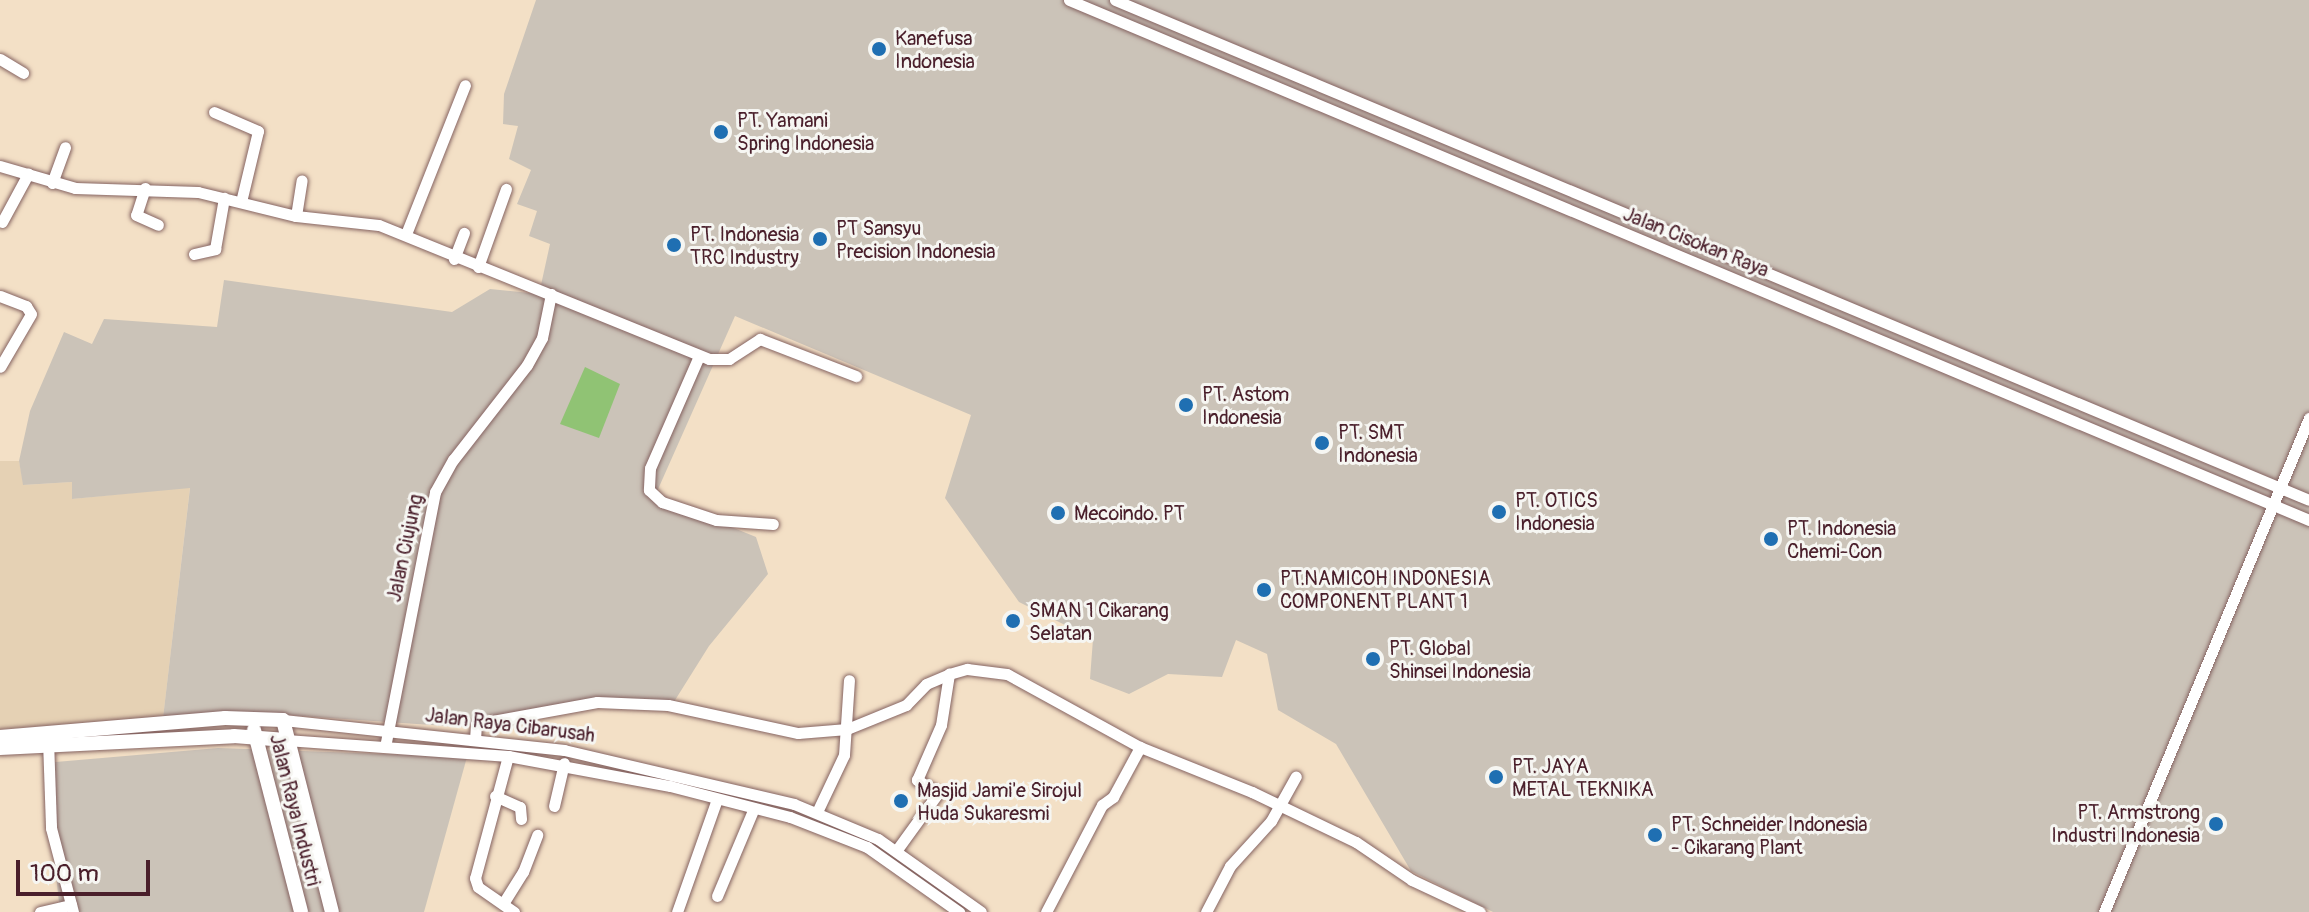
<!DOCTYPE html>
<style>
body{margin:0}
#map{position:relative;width:2309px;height:912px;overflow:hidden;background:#f3e0c6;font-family:Pangolin,sans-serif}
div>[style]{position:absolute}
.built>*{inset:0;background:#e5d1b4}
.industrial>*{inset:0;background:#cbc3b8}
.green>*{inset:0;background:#90c374}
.roads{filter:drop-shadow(0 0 2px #856361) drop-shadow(0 0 2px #856361)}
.minor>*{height:11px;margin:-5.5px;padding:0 5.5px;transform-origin:5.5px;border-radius:5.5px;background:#fff}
.major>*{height:14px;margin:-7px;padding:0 7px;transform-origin:7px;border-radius:7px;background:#fff}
.dots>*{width:22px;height:22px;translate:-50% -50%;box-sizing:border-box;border:4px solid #f6f6f2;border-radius:50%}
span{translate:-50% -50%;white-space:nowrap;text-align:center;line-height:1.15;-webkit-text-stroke:6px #f6f6f2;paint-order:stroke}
.poi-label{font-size:20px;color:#4a1f2b}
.left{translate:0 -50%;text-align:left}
.right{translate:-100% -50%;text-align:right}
.street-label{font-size:20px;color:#4a1f2b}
.scale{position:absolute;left:16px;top:860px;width:134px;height:36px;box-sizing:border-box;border:4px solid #4a1f2b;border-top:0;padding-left:10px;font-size:24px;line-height:28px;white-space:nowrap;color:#4a1f2b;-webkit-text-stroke:6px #f6f6f2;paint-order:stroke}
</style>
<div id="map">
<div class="built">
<div style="clip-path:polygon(0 461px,19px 461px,24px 485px,72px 482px,72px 499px,190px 487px,163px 718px,0 729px)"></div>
</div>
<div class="industrial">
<div style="clip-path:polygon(536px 0,2309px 0,2309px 912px,1493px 912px,1411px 871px,1336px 744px,1278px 710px,1267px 654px,1236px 640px,1222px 677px,1168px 674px,1129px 694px,1090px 679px,1093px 639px,1019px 602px,945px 498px,971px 415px,735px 316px,655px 496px,756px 537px,768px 574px,709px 646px,672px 705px,597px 702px,460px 727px,243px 712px,163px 718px,190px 488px,72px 499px,72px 482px,23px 485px,19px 461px,30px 411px,64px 332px,92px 344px,104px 319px,217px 327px,224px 280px,452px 312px,490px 289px,539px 294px,550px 244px,529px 236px,537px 211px,517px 204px,531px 170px,509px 159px,518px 126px,503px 124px,504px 94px)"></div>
<div style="clip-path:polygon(218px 748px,467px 757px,424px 912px,60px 912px,44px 763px)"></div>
</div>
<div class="green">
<div style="clip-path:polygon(585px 367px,620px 384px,599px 438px,560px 424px)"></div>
</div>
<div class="roads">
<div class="minor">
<div style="left:1069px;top:0;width:1345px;rotate:22.75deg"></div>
<div style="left:1115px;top:0;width:1294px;rotate:22.72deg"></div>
<div style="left:0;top:59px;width:27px;rotate:31deg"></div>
<div style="left:214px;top:112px;width:48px;rotate:23.4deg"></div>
<div style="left:258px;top:131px;width:73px;rotate:103.5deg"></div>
<div style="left:0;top:166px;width:78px;rotate:16.3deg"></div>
<div style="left:75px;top:188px;width:123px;rotate:1.9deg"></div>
<div style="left:198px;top:192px;width:101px;rotate:13.8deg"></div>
<div style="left:296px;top:216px;width:83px;rotate:6.2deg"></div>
<div style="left:379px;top:225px;width:356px;rotate:22.1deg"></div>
<div style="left:709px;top:359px;width:20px"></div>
<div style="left:729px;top:359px;width:37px;rotate:-33deg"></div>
<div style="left:760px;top:339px;width:103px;rotate:21.1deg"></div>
<div style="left:52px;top:183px;width:38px;rotate:-70deg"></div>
<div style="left:145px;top:188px;width:28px;rotate:108deg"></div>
<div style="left:136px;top:215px;width:24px;rotate:24deg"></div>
<div style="left:296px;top:216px;width:36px;rotate:-81deg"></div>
<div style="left:2px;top:222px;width:55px;rotate:-61.6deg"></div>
<div style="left:406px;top:234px;width:160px;rotate:-68.4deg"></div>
<div style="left:194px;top:254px;width:22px;rotate:-13deg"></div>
<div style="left:215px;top:249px;width:52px;rotate:-80deg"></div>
<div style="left:454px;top:259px;width:28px;rotate:-69deg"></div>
<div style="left:478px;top:267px;width:83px;rotate:-70.3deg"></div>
<div style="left:0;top:296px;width:28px;rotate:21deg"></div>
<div style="left:26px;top:306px;width:9px;rotate:58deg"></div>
<div style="left:31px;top:314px;width:61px;rotate:120.3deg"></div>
<div style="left:699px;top:356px;width:122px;rotate:113.6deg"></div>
<div style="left:650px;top:468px;width:22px;rotate:93deg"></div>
<div style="left:649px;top:490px;width:18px;rotate:43deg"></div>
<div style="left:662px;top:502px;width:57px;rotate:18.4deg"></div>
<div style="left:716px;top:520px;width:57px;rotate:4deg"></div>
<div style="left:283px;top:720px;width:283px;rotate:6.1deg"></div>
<div style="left:564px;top:750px;width:236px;rotate:13.2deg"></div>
<div style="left:794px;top:804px;width:91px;rotate:22.6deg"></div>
<div style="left:878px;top:839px;width:126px;rotate:35.3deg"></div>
<div style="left:475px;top:739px;width:15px;rotate:-86deg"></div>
<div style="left:476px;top:724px;width:123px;rotate:-10.3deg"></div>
<div style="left:597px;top:702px;width:71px;rotate:2.4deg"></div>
<div style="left:668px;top:705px;width:133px;rotate:12.2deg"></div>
<div style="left:798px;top:733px;width:49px;rotate:-4.7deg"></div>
<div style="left:847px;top:729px;width:64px;rotate:-22.1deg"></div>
<div style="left:906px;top:705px;width:29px;rotate:-46deg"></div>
<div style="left:926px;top:684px;width:25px;rotate:-23deg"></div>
<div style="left:949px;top:674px;width:19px;rotate:-16deg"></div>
<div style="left:967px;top:669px;width:40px;rotate:7.1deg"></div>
<div style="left:1007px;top:674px;width:152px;rotate:28.8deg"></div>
<div style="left:1140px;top:747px;width:121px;rotate:21.9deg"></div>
<div style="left:1252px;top:792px;width:115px;rotate:25.7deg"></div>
<div style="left:1356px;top:842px;width:68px;rotate:34.2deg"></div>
<div style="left:1412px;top:880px;width:75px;rotate:25.2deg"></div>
<div style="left:48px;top:740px;width:88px;rotate:88deg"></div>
<div style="left:51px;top:828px;width:87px;rotate:75.3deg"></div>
<div style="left:286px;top:740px;width:223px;rotate:4.1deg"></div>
<div style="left:508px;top:756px;width:165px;rotate:10.5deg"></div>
<div style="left:670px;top:786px;width:124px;rotate:14.5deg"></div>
<div style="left:790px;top:817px;width:83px;rotate:21.3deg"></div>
<div style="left:867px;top:847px;width:113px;rotate:35.2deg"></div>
<div style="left:385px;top:747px;width:260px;rotate:-78.9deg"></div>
<div style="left:435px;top:492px;width:37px;rotate:-61deg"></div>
<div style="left:453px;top:460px;width:120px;rotate:-52.1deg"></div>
<div style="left:527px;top:365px;width:31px;rotate:-61deg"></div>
<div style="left:542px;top:338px;width:45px;rotate:-78.4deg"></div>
<div style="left:508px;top:756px;width:126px;rotate:105.1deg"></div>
<div style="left:475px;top:878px;width:9px;rotate:72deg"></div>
<div style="left:478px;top:887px;width:44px;rotate:34.8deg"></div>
<div style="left:495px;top:796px;width:27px;rotate:24deg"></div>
<div style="left:520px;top:807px;width:12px;rotate:85deg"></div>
<div style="left:554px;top:806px;width:44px;rotate:-76.9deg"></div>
<div style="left:817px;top:812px;width:63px;rotate:-64.7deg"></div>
<div style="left:844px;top:755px;width:75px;rotate:-86.2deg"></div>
<div style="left:896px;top:851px;width:72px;rotate:-54.1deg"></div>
<div style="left:938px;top:793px;width:25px;rotate:-148deg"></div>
<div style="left:917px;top:780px;width:60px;rotate:-66.4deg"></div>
<div style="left:941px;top:725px;width:52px;rotate:-81.1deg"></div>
<div style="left:717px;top:896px;width:95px;rotate:-67.2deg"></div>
<div style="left:504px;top:902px;width:36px;rotate:-58deg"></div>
<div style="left:523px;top:872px;width:40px;rotate:-69deg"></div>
<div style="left:40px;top:912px;width:32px;rotate:-13deg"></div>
<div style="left:677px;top:912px;width:120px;rotate:-70.5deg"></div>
<div style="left:1046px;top:912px;width:121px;rotate:-62.4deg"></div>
<div style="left:1102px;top:805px;width:14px;rotate:-36deg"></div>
<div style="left:1113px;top:797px;width:57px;rotate:-61.6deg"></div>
<div style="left:1206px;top:912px;width:52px;rotate:-62.4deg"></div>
<div style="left:1230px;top:866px;width:61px;rotate:-47.7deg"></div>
<div style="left:1271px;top:821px;width:51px;rotate:-60.9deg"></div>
<div style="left:2104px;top:912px;width:535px;rotate:-67.46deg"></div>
</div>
<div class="major">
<div style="left:254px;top:730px;width:188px;rotate:75.5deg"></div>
<div style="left:0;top:737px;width:226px;rotate:-4.8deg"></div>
<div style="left:225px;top:718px;width:58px;rotate:2deg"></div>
<div style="left:283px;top:720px;width:198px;rotate:75.7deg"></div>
<div style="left:0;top:748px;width:234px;rotate:-2.9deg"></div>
<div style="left:234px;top:736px;width:52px;rotate:4.4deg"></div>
</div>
</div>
<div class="dots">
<div style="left:879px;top:49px;background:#1f6fb2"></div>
<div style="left:721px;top:132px;background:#1f6fb2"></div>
<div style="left:820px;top:239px;background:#1f6fb2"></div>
<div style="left:674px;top:245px;background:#1f6fb2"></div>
<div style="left:1186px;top:405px;background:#1f6fb2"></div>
<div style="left:1322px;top:443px;background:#1f6fb2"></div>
<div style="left:1499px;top:512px;background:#1f6fb2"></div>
<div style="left:1058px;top:513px;background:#1f6fb2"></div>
<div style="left:1771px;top:539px;background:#1f6fb2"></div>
<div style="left:1264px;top:590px;background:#1f6fb2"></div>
<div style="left:1013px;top:621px;background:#1f6fb2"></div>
<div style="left:1373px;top:659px;background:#1f6fb2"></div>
<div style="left:1496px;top:777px;background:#1f6fb2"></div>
<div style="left:901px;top:801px;background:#1f6fb2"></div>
<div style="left:2216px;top:824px;background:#1f6fb2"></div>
<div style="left:1655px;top:835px;background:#1f6fb2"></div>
</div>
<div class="poi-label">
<span class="left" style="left:895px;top:50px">Kanefusa<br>Indonesia</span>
<span class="left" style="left:737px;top:132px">PT. Yamani<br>Spring Indonesia</span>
<span class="left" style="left:836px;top:240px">PT Sansyu<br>Precision Indonesia</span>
<span class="left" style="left:690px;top:246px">PT. Indonesia<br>TRC Industry</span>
<span class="left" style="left:1202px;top:406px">PT. Astom<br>Indonesia</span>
<span class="left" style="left:1338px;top:444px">PT. SMT<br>Indonesia</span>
<span class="left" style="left:1515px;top:512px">PT. OTICS<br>Indonesia</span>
<span class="left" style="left:1074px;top:513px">Mecoindo. PT</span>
<span class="left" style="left:1787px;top:540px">PT. Indonesia<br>Chemi-Con</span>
<span class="left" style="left:1280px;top:590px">PT.NAMICOH INDONESIA<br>COMPONENT PLANT 1</span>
<span class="left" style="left:1029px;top:622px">SMAN 1 Cikarang<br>Selatan</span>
<span class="left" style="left:1389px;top:660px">PT. Global<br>Shinsei Indonesia</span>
<span class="left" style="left:1512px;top:778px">PT. JAYA<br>METAL TEKNIKA</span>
<span class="left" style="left:917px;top:802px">Masjid Jami'e Sirojul<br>Huda Sukaresmi</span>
<span class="right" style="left:2200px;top:824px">PT. Armstrong<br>Industri Indonesia</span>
<span class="left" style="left:1671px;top:836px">PT. Schneider Indonesia<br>- Cikarang Plant</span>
</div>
<div class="street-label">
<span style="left:1696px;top:242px;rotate:22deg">Jalan Cisokan Raya</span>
<span style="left:405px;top:548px;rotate:-78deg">Jalan Ciujung</span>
<span style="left:510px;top:725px;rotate:7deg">Jalan Raya Cibarusah</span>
<span style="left:295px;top:810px;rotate:76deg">Jalan Raya Industri</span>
</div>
<div class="scale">100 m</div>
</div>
